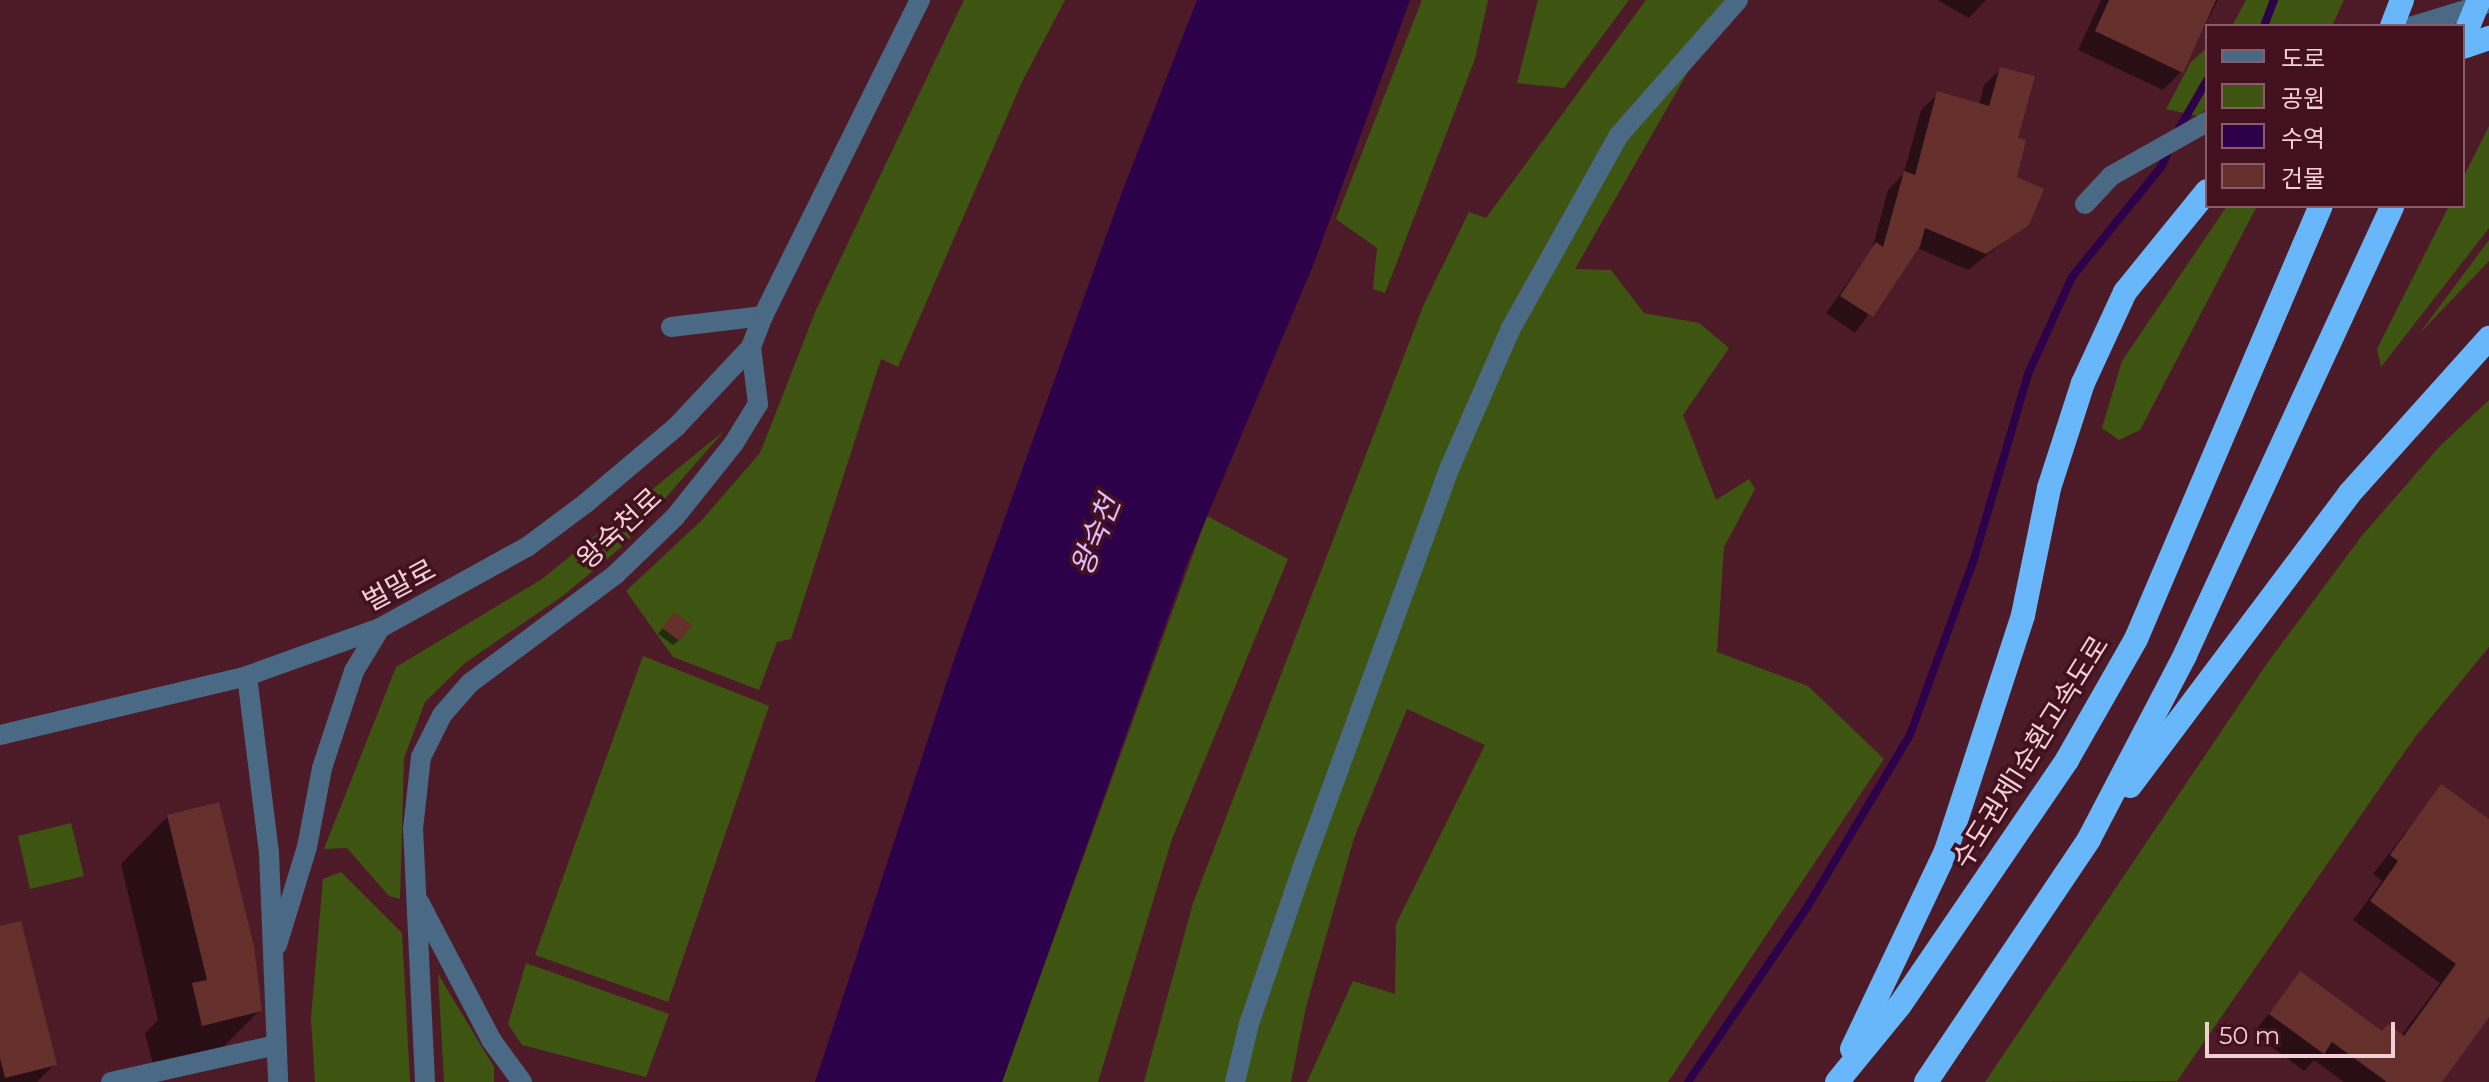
<!DOCTYPE html>
<meta charset="utf-8">
<style>
body{margin:0}
#map{position:relative;width:2489px;height:1082px;overflow:hidden;background:#4d1b28;font-family:Montserrat,"Noto Sans KR",sans-serif}
div>[style]{position:absolute}
.green>*{inset:0;background:#3e5511}
.water>*{inset:0;background:#2d004a}
.shadow>*{inset:0;background:#0007}
.stream>*{height:8px;margin:-4px;padding:0 4px;transform-origin:4px;border-radius:4px;background:#2d004a}
.building>*{inset:0;background:#65302c}
.minor>*{height:20px;margin:-10px;padding:0 10px;transform-origin:10px;border-radius:10px;background:#4a6984}
.highway>*{height:24px;margin:-12px;padding:0 12px;transform-origin:12px;border-radius:12px;background:#68b7fa}
.highway-bridge>*{height:24px;margin:-12px;padding:0 12px;transform-origin:12px;border-radius:12px;background:#68b7fa}
span{translate:-50% -50%;white-space:nowrap;text-align:center;line-height:1.15;-webkit-text-stroke:7px #42101f;paint-order:stroke}
.street-label{font-size:28px;color:#f1cfd5}
.water-label{font-size:30px;color:#dabbfb;font-style:italic}
.legend{position:absolute;left:2205px;top:24px;width:260px;height:184px;box-sizing:border-box;background:#42101f;border:2px solid #885c68;margin:0;padding:10px 14px;list-style:none;font-size:24px;color:#f1cfd5}
.legend li{display:flex;align-items:center;gap:16px;height:40px}
.legend b{width:40px;border:2px solid #885c68}
.scale{position:absolute;left:2205px;top:1022px;width:190px;height:36px;box-sizing:border-box;border:4px solid #f1cfd5;border-top:0;padding-left:10px;font-size:24px;line-height:28px;white-space:nowrap;color:#f1cfd5;-webkit-text-stroke:6px #42101f;paint-order:stroke}
</style>
<div id="map">
<div class="green">
<div style="clip-path:polygon(964px 0,1065px 0,1022px 82px,898px 367px,881px 359px,791px 639px,777px 642px,759px 690px,673px 657px,626px 591px,701px 521px,760px 453px,816px 310px)"></div>
<div style="clip-path:polygon(1422px 0,1488px 0,1475px 59px,1385px 293px,1373px 289px,1377px 248px,1336px 219px)"></div>
<div style="clip-path:polygon(1538px 0,1629px 0,1564px 88px,1517px 83px)"></div>
<div style="clip-path:polygon(1646px 0,1728px 0,1706px 26px,1689px 70px,1575px 269px,1611px 270px,1644px 313px,1699px 323px,1729px 348px,1683px 415px,1716px 500px,1749px 479px,1755px 489px,1724px 547px,1717px 652px,1808px 686px,1884px 759px,1668px 1082px,1307px 1082px,1353px 981px,1395px 994px,1396px 924px,1485px 745px,1407px 709px,1354px 838px,1306px 1007px,1291px 1082px,1144px 1082px,1193px 903px,1424px 304px,1469px 212px,1486px 218px)"></div>
<div style="clip-path:polygon(2246px 0,2344px 0,2332px 26px,2232px 26px)"></div>
<div style="clip-path:polygon(2207px 48px,2207px 108px,2198px 116px,2166px 109px,2191px 62px)"></div>
<div style="clip-path:polygon(2489px 126px,2489px 228px,2381px 367px,2377px 349px,2449px 206px,2463px 206px,2463px 178px)"></div>
<div style="clip-path:polygon(2227px 206px,2257px 206px,2140px 430px,2119px 440px,2102px 428px,2122px 361px)"></div>
<div style="clip-path:polygon(2489px 240px,2489px 261px,2419px 334px)"></div>
<div style="clip-path:polygon(2489px 400px,2489px 647px,2415px 737px,2177px 1081px,1985px 1082px,2268px 662px,2361px 537px,2439px 447px)"></div>
<div style="clip-path:polygon(724px 431px,626px 543px,564px 595px,465px 663px,425px 702px,404px 758px,400px 899px,389px 896px,347px 848px,324px 849px,396px 667px,542px 579px)"></div>
<div style="clip-path:polygon(1207px 516px,1288px 559px,1172px 839px,1098px 1082px,1002px 1082px)"></div>
<div style="clip-path:polygon(643px 656px,769px 706px,668px 1002px,535px 955px)"></div>
<div style="clip-path:polygon(71px 823px,84px 876px,30px 889px,18px 836px)"></div>
<div style="clip-path:polygon(341px 872px,402px 933px,410px 1082px,315px 1082px,311px 1019px,323px 879px)"></div>
<div style="clip-path:polygon(526px 963px,669px 1014px,646px 1077px,522px 1045px,508px 1024px)"></div>
<div style="clip-path:polygon(438px 974px,494px 1067px,494px 1082px,444px 1082px)"></div>
</div>
<div class="water">
<div style="clip-path:polygon(1197px 0,1410px 0,1314px 263px,1187px 564px,1002px 1082px,815px 1082px,956px 654px,1122px 192px)"></div>
</div>
<div class="shadow">
<div style="clip-path:polygon(1937px 0,1986px 0,1969px 18px)"></div>
<div style="clip-path:polygon(2101px 0,2218px 0,2181px 72px,2163px 90px,2078px 50px)"></div>
<div style="clip-path:polygon(2001px 69px,2016px 139px,2014px 178px,2027px 224px,1968px 270px,1917px 248px,1855px 333px,1826px 313px,1872px 249px,1888px 190px,1904px 173px,1921px 110px,1938px 94px,1979px 105px,1984px 85px)"></div>
<div style="clip-path:polygon(669px 620px,679px 640px,673px 645px,658px 634px)"></div>
<div style="clip-path:polygon(2441px 787px,2489px 821px,2489px 1014px,2440px 1082px,2344px 1082px,2314px 1060px,2304px 1071px,2253px 1033px,2301px 974px,2381px 1033px,2401px 1036px,2440px 983px,2353px 920px,2382px 881px,2373px 874px)"></div>
<div style="clip-path:polygon(168px 816px,260px 1010px,212px 1058px,155px 1072px,145px 1033px,158px 1020px,121px 864px)"></div>
<div style="clip-path:polygon(0 928px,55px 1064px,37px 1082px,0 1082px)"></div>
</div>
<div class="stream">
<div style="left:2264px;top:26px;width:28px;rotate:-69deg"></div>
<div style="left:2176px;top:134px;width:62px;rotate:-60.1deg"></div>
<div style="left:1688px;top:1082px;width:213px;rotate:-55.7deg"></div>
<div style="left:1808px;top:906px;width:199px;rotate:-59.2deg"></div>
<div style="left:1910px;top:735px;width:187px;rotate:-70deg"></div>
<div style="left:1974px;top:559px;width:193px;rotate:-73.7deg"></div>
<div style="left:2028px;top:374px;width:107px;rotate:-65.6deg"></div>
<div style="left:2072px;top:277px;width:143px;rotate:-51deg"></div>
<div style="left:2162px;top:166px;width:21px;rotate:-67deg"></div>
</div>
<div class="building">
<div style="clip-path:polygon(2109px 0,2216px 0,2183px 73px,2095px 31px)"></div>
<div style="clip-path:polygon(2000px 67px,2035px 76px,2018px 138px,2026px 140px,2017px 177px,2044px 189px,2029px 225px,1986px 254px,1925px 228px,1920px 246px,1873px 317px,1840px 296px,1876px 242px,1883px 247px,1904px 171px,1915px 175px,1937px 91px,1989px 106px)"></div>
<div style="clip-path:polygon(674px 612px,692px 625px,680px 641px,662px 628px)"></div>
<div style="clip-path:polygon(2441px 784px,2489px 819px,2489px 1017px,2442px 1082px,2387px 1082px,2332px 1042px,2324px 1054px,2269px 1014px,2300px 971px,2382px 1031px,2388px 1024px,2404px 1036px,2456px 964px,2370px 901px,2398px 861px,2390px 855px)"></div>
<div style="clip-path:polygon(219px 802px,254px 947px,262px 1011px,202px 1026px,192px 983px,207px 980px,167px 815px)"></div>
<div style="clip-path:polygon(21px 921px,57px 1065px,5px 1078px,0 1058px,0 926px)"></div>
</div>
<div class="minor">
<div style="left:2413px;top:26px;width:75px;rotate:-17deg"></div>
<div style="left:2085px;top:204px;width:38px;rotate:-47deg"></div>
<div style="left:2111px;top:176px;width:110px;rotate:-29.4deg"></div>
<div style="left:671px;top:327px;width:93px;rotate:-6.8deg"></div>
<div style="left:247px;top:676px;width:178px;rotate:82.9deg"></div>
<div style="left:269px;top:853px;width:229px;rotate:87.7deg"></div>
<div style="left:0;top:735px;width:254px;rotate:-13.4deg"></div>
<div style="left:247px;top:676px;width:141px;rotate:-19.8deg"></div>
<div style="left:380px;top:628px;width:168px;rotate:-28.9deg"></div>
<div style="left:527px;top:547px;width:74px;rotate:-36.7deg"></div>
<div style="left:586px;top:503px;width:118px;rotate:-40.2deg"></div>
<div style="left:676px;top:427px;width:110px;rotate:-46.8deg"></div>
<div style="left:419px;top:902px;width:157px;rotate:62.3deg"></div>
<div style="left:492px;top:1041px;width:51px;rotate:53.8deg"></div>
<div style="left:277px;top:945px;width:102px;rotate:-73deg"></div>
<div style="left:307px;top:847px;width:80px;rotate:-79.2deg"></div>
<div style="left:322px;top:768px;width:102px;rotate:-71.7deg"></div>
<div style="left:354px;top:671px;width:50px;rotate:-58.8deg"></div>
<div style="left:111px;top:1082px;width:169px;rotate:-12.6deg"></div>
<div style="left:425px;top:1082px;width:253px;rotate:-92.7deg"></div>
<div style="left:413px;top:829px;width:72px;rotate:-83.7deg"></div>
<div style="left:421px;top:757px;width:47px;rotate:-63.4deg"></div>
<div style="left:442px;top:715px;width:43px;rotate:-48.8deg"></div>
<div style="left:470px;top:683px;width:182px;rotate:-36.7deg"></div>
<div style="left:616px;top:574px;width:82px;rotate:-44deg"></div>
<div style="left:675px;top:517px;width:95px;rotate:-51.4deg"></div>
<div style="left:734px;top:443px;width:46px;rotate:-58.4deg"></div>
<div style="left:758px;top:404px;width:57px;rotate:-97deg"></div>
<div style="left:751px;top:347px;width:33px;rotate:-69deg"></div>
<div style="left:763px;top:316px;width:353px;rotate:-63.6deg"></div>
<div style="left:1235px;top:1082px;width:60px;rotate:-76.4deg"></div>
<div style="left:1249px;top:1024px;width:164px;rotate:-71.1deg"></div>
<div style="left:1302px;top:869px;width:428px;rotate:-69.8deg"></div>
<div style="left:1450px;top:467px;width:150px;rotate:-66.3deg"></div>
<div style="left:1510px;top:330px;width:223px;rotate:-60.8deg"></div>
<div style="left:1619px;top:135px;width:180px;rotate:-48.6deg"></div>
</div>
<div class="highway">
<div style="left:2392px;top:26px;width:28px;rotate:-69deg"></div>
<div style="left:2463px;top:47px;width:28px;rotate:-19deg"></div>
<div style="left:2130px;top:786px;width:365px;rotate:-53.1deg"></div>
<div style="left:2349px;top:494px;width:210px;rotate:-48.1deg"></div>
<div style="left:1852px;top:1049px;width:219px;rotate:-64.6deg"></div>
<div style="left:1946px;top:851px;width:248px;rotate:-71.9deg"></div>
<div style="left:2023px;top:615px;width:130px;rotate:-78.4deg"></div>
<div style="left:2049px;top:488px;width:110px;rotate:-72.1deg"></div>
<div style="left:2083px;top:383px;width:100px;rotate:-65.2deg"></div>
<div style="left:2125px;top:292px;width:130px;rotate:-50.9deg"></div>
<div style="left:1837px;top:1082px;width:99px;rotate:-50.7deg"></div>
<div style="left:1900px;top:1005px;width:297px;rotate:-55.7deg"></div>
<div style="left:2067px;top:760px;width:139px;rotate:-60.3deg"></div>
<div style="left:2136px;top:639px;width:471px;rotate:-66.9deg"></div>
<div style="left:1926px;top:1082px;width:293px;rotate:-56.1deg"></div>
<div style="left:2089px;top:839px;width:208px;rotate:-62.4deg"></div>
<div style="left:2185px;top:655px;width:494px;rotate:-65.2deg"></div>
</div>
<div class="highway-bridge">
<div style="left:2463px;top:39px;width:42px;rotate:-67.7deg"></div>
</div>
<div class="street-label">
<span style="left:619px;top:528px;rotate:-43deg">왕숙천로</span>
<span style="left:399px;top:585px;rotate:-28deg">벌말로</span>
<span style="left:2030px;top:752px;rotate:-58deg">수도권제1순환고속도로</span>
</div>
<div class="water-label">
<span style="left:1096px;top:536px;rotate:-68deg">왕숙천</span>
</div>
<ul class="legend">
<li><b style="height:10px;background:#4a6984"></b>도로</li>
<li><b style="height:22px;background:#3e5511"></b>공원</li>
<li><b style="height:22px;background:#2d004a"></b>수역</li>
<li><b style="height:22px;background:#65302c"></b>건물</li>
</ul>
<div class="scale">50 m</div>
</div>
